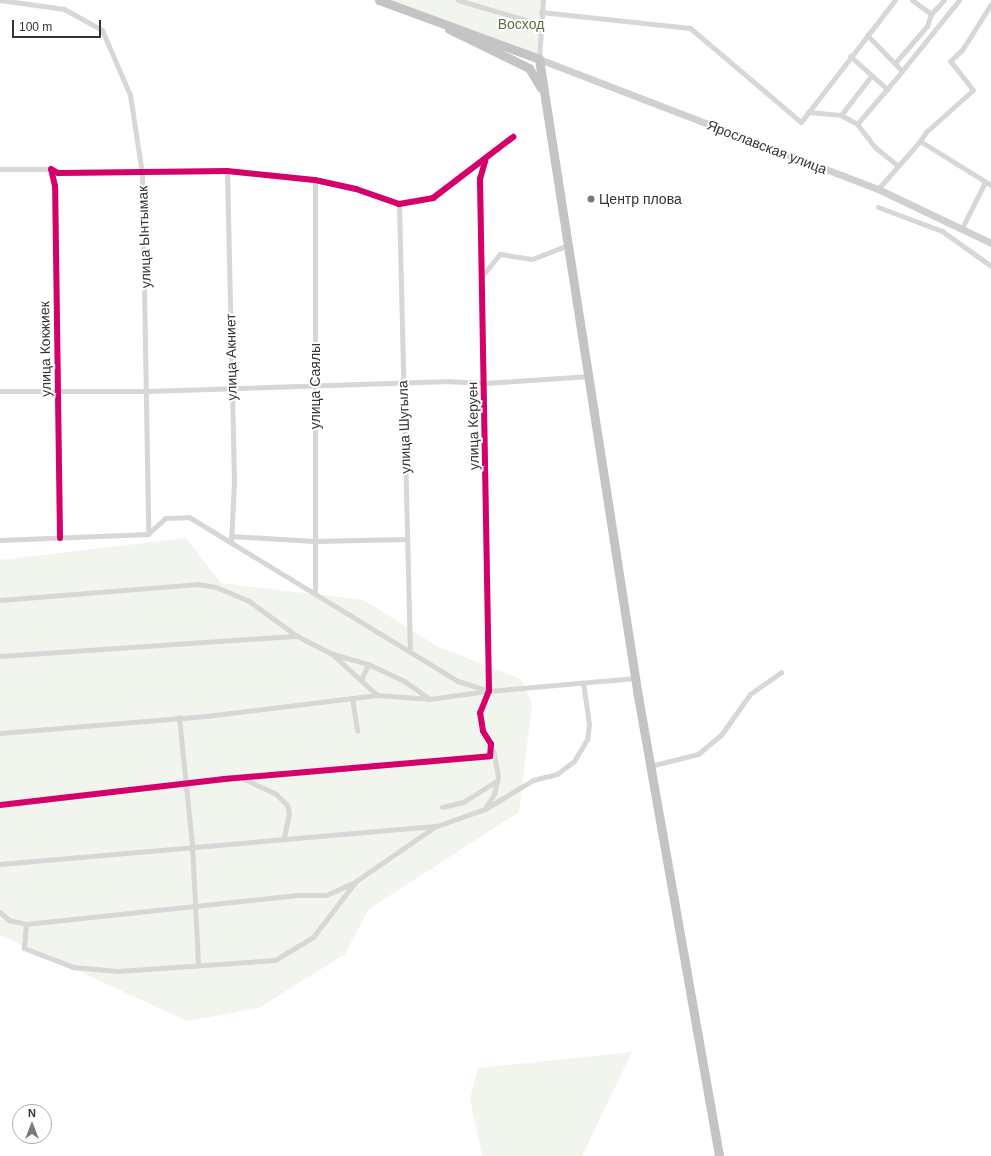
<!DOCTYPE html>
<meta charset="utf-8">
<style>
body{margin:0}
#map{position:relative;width:991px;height:1156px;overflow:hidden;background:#fff;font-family:Helvetica,sans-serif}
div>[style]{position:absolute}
.green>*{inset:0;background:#f1f5ed}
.street>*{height:5px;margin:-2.5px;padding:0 2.5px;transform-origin:2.5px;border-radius:2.5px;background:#d7d7d7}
.secondary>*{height:7px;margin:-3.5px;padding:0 3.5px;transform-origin:3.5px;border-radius:3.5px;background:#d0d0d0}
.highway>*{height:9px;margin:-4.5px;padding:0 4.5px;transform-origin:4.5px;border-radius:4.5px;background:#c4c4c4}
.cycleway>*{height:6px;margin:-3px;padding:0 3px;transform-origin:3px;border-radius:3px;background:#d6006c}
.dots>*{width:11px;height:11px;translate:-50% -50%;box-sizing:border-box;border:2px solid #fff;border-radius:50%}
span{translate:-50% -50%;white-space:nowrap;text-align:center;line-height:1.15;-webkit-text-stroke:4px #fff;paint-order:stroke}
.park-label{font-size:14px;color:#56703f}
.street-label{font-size:14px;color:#333}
.poi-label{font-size:14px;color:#333}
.left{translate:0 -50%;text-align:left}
.north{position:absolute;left:12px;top:1104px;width:40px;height:40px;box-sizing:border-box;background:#fff;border:1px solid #adadad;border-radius:50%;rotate:0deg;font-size:11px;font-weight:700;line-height:16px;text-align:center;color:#333}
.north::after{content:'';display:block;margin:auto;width:14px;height:18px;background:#7a7a7a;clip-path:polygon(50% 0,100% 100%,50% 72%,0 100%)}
.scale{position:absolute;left:12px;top:20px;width:89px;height:18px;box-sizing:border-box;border:2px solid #333;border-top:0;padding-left:5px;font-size:12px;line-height:14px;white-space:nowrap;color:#333;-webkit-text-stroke:3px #fff;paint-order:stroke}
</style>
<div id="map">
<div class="green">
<div style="clip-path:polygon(392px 0,545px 0,542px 56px)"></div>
<div style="clip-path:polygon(186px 538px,221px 583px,364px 600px,438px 647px,521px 679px,532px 704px,519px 812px,369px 909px,345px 954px,259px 1008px,187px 1021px,0 935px,0 560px)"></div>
<div style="clip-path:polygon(632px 1052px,582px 1156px,482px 1156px,470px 1099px,478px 1068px)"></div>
</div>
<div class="street">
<div style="left:0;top:0;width:65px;rotate:8deg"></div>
<div style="left:64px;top:9px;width:43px;rotate:28.9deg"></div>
<div style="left:102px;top:30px;width:71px;rotate:66.7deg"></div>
<div style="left:130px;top:95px;width:79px;rotate:81.3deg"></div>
<div style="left:142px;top:173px;width:361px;rotate:89deg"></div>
<div style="left:458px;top:0;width:84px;rotate:16.5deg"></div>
<div style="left:912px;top:0;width:24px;rotate:36deg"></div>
<div style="left:931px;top:14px;width:19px;rotate:-47deg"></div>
<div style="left:541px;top:12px;width:150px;rotate:6.1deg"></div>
<div style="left:690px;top:28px;width:145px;rotate:40.3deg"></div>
<div style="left:801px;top:122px;width:154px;rotate:-52.4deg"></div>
<div style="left:867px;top:35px;width:50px;rotate:45.8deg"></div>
<div style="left:902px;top:71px;width:91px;rotate:-51.2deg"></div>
<div style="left:850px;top:56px;width:50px;rotate:41.7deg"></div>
<div style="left:887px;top:89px;width:23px;rotate:-50deg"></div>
<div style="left:539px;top:59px;width:59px;rotate:-86.1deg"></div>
<div style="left:895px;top:63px;width:49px;rotate:-49.1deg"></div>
<div style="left:927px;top:26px;width:13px;rotate:-72deg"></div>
<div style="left:808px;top:112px;width:33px;rotate:5deg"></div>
<div style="left:841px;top:115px;width:18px;rotate:29deg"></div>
<div style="left:857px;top:124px;width:46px;rotate:-49.4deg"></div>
<div style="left:841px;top:115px;width:49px;rotate:-52.4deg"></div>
<div style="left:857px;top:124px;width:31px;rotate:52deg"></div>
<div style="left:876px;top:148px;width:28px;rotate:39deg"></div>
<div style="left:920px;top:141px;width:11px;rotate:-56deg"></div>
<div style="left:926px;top:132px;width:63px;rotate:-41.8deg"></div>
<div style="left:973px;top:90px;width:37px;rotate:-128deg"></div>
<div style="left:950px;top:61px;width:16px;rotate:-43deg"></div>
<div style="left:962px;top:50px;width:54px;rotate:-57.8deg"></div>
<div style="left:0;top:169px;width:51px"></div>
<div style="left:227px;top:171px;width:311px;rotate:88.7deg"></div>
<div style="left:234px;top:482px;width:61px;rotate:92.8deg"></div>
<div style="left:878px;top:189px;width:64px;rotate:-48.8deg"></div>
<div style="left:920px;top:141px;width:84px;rotate:31.8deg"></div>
<div style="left:399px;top:204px;width:445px;rotate:88.6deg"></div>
<div style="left:878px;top:207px;width:68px;rotate:20.6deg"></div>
<div style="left:942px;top:231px;width:60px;rotate:35.5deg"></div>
<div style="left:962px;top:228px;width:51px;rotate:-63.4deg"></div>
<div style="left:482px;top:276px;width:28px;rotate:-51deg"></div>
<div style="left:500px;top:254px;width:32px;rotate:9deg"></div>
<div style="left:532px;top:259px;width:40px;rotate:-21deg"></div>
<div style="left:0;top:391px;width:148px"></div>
<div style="left:148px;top:391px;width:296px;rotate:-1.9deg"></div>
<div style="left:444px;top:381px;width:41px;rotate:2.8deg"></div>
<div style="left:485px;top:383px;width:105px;rotate:-3.8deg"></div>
<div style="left:231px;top:536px;width:83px;rotate:3.4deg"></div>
<div style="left:314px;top:541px;width:93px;rotate:-1.2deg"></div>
<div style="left:60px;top:538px;width:352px;rotate:-90.8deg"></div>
<div style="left:55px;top:186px;width:17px;rotate:-103deg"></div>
<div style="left:51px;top:169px;width:8px;rotate:30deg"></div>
<div style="left:58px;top:173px;width:169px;rotate:-0.7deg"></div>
<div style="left:227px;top:171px;width:88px;rotate:5.8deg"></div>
<div style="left:315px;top:180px;width:42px;rotate:12.4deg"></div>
<div style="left:356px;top:189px;width:46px;rotate:19.2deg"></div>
<div style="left:399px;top:204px;width:35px;rotate:-10deg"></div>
<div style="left:433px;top:198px;width:101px;rotate:-37.3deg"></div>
<div style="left:0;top:540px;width:148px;rotate:-2.3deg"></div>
<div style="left:148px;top:534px;width:23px;rotate:-43deg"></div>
<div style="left:165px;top:518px;width:24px;rotate:-2deg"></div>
<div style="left:189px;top:517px;width:315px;rotate:31.4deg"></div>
<div style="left:458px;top:681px;width:33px;rotate:18deg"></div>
<div style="left:489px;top:691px;width:147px;rotate:-5.1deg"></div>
<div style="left:315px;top:592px;width:412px;rotate:-90deg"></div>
<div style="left:0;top:600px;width:198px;rotate:-4.6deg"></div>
<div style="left:197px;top:584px;width:19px;rotate:9deg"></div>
<div style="left:216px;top:587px;width:36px;rotate:23deg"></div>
<div style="left:249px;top:601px;width:59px;rotate:36.1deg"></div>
<div style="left:297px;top:636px;width:39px;rotate:27deg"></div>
<div style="left:332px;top:654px;width:61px;rotate:42.3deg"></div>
<div style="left:333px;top:654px;width:36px;rotate:16deg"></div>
<div style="left:0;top:656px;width:298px;rotate:-3.9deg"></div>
<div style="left:361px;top:680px;width:17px;rotate:-66deg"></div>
<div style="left:368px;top:664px;width:40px;rotate:25deg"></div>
<div style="left:404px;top:681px;width:29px;rotate:35deg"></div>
<div style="left:352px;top:698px;width:33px;rotate:81deg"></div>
<div style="left:179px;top:717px;width:129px;rotate:84.2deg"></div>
<div style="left:192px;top:845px;width:118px;rotate:87.1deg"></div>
<div style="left:0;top:733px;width:207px;rotate:-4.7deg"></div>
<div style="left:206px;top:716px;width:172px;rotate:-7deg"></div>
<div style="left:377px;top:695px;width:53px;rotate:4.3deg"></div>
<div style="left:430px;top:699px;width:57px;rotate:-8.1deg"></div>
<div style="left:650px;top:766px;width:49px;rotate:-14deg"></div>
<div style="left:698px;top:754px;width:30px;rotate:-40deg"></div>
<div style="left:721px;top:735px;width:50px;rotate:-54.7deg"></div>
<div style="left:750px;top:694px;width:38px;rotate:-35deg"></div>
<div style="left:244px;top:779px;width:35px;rotate:25deg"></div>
<div style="left:276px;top:794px;width:16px;rotate:45deg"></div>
<div style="left:287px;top:805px;width:8px;rotate:76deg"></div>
<div style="left:289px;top:813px;width:25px;rotate:102deg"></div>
<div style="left:0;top:805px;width:226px;rotate:-6.6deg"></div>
<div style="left:224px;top:779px;width:267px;rotate:-4.9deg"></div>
<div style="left:490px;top:756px;width:12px;rotate:-85deg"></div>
<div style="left:491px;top:744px;width:15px;rotate:-122deg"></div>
<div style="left:483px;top:731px;width:18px;rotate:-99deg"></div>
<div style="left:480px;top:713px;width:24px;rotate:-68deg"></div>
<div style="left:489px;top:691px;width:512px;rotate:-91.01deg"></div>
<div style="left:480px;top:179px;width:19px;rotate:-74deg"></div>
<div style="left:442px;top:807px;width:22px;rotate:-13deg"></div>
<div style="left:463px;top:802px;width:39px;rotate:-32deg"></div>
<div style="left:485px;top:808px;width:17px;rotate:-57deg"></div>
<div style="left:494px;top:794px;width:18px;rotate:-77deg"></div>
<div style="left:498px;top:776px;width:26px;rotate:-101deg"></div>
<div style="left:0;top:864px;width:439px;rotate:-5deg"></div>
<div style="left:437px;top:826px;width:51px;rotate:-19.5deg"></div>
<div style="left:485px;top:809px;width:56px;rotate:-31.1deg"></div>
<div style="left:533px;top:780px;width:25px;rotate:-14deg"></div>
<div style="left:557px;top:774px;width:21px;rotate:-37deg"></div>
<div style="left:574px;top:761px;width:26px;rotate:-59deg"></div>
<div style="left:587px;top:739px;width:15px;rotate:-82deg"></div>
<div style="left:589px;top:724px;width:42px;rotate:-98.1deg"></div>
<div style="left:0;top:912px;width:12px;rotate:42deg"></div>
<div style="left:9px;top:920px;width:17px;rotate:13deg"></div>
<div style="left:26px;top:924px;width:273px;rotate:-6.1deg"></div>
<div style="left:297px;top:895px;width:29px"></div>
<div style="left:326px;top:895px;width:30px;rotate:-24deg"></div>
<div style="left:26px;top:924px;width:24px;rotate:95deg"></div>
<div style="left:24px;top:948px;width:53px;rotate:21.2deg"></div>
<div style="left:73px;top:967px;width:45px;rotate:5.1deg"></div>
<div style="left:118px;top:971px;width:157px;rotate:-4deg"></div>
<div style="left:275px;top:960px;width:44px;rotate:-31.2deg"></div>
<div style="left:313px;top:937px;width:71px;rotate:-52.5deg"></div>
<div style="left:356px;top:881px;width:97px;rotate:-34.5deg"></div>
</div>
<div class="secondary">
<div style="left:539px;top:59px;width:363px;rotate:21deg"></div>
<div style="left:878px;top:189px;width:125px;rotate:25.5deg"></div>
</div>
<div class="highway">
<div style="left:379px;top:0;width:171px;rotate:20.2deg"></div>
<div style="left:539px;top:59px;width:645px;rotate:81.17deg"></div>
<div style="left:638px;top:696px;width:467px;rotate:80deg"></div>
<div style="left:449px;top:29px;width:89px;rotate:26deg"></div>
<div style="left:529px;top:68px;width:23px;rotate:59deg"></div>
</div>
<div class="cycleway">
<div style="left:60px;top:538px;width:352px;rotate:-90.8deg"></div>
<div style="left:55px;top:186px;width:17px;rotate:-103deg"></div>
<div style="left:51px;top:169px;width:8px;rotate:30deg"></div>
<div style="left:58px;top:173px;width:169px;rotate:-0.7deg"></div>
<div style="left:227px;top:171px;width:88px;rotate:5.8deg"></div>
<div style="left:315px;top:180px;width:42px;rotate:12.4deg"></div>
<div style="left:356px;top:189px;width:46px;rotate:19.2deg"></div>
<div style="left:399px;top:204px;width:35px;rotate:-10deg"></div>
<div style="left:433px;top:198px;width:101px;rotate:-37.3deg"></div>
<div style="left:0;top:805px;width:226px;rotate:-6.6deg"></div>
<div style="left:224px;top:779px;width:267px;rotate:-4.9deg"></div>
<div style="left:490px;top:756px;width:12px;rotate:-85deg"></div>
<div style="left:491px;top:744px;width:15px;rotate:-122deg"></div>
<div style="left:483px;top:731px;width:18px;rotate:-99deg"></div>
<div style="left:480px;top:713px;width:24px;rotate:-68deg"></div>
<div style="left:489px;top:691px;width:512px;rotate:-91.01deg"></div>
<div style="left:480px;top:179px;width:19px;rotate:-74deg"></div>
</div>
<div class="dots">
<div style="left:591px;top:199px;background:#7a7a7a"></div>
</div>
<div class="park-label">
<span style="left:521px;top:24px">Восход</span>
</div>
<div class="street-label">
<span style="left:767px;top:147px;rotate:21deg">Ярославская улица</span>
<span style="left:144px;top:237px;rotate:-92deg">улица Ынтымак</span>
<span style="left:45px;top:349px;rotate:-91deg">улица Кокжиек</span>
<span style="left:231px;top:357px;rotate:-91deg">улица Акниет</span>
<span style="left:315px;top:386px;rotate:-90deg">улица Саялы</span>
<span style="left:473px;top:426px;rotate:-91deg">улица Керуен</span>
<span style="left:404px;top:427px;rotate:-92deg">улица Шугыла</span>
</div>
<div class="poi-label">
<span class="left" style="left:599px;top:199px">Центр плова</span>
</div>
<div class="north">N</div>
<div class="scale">100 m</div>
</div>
